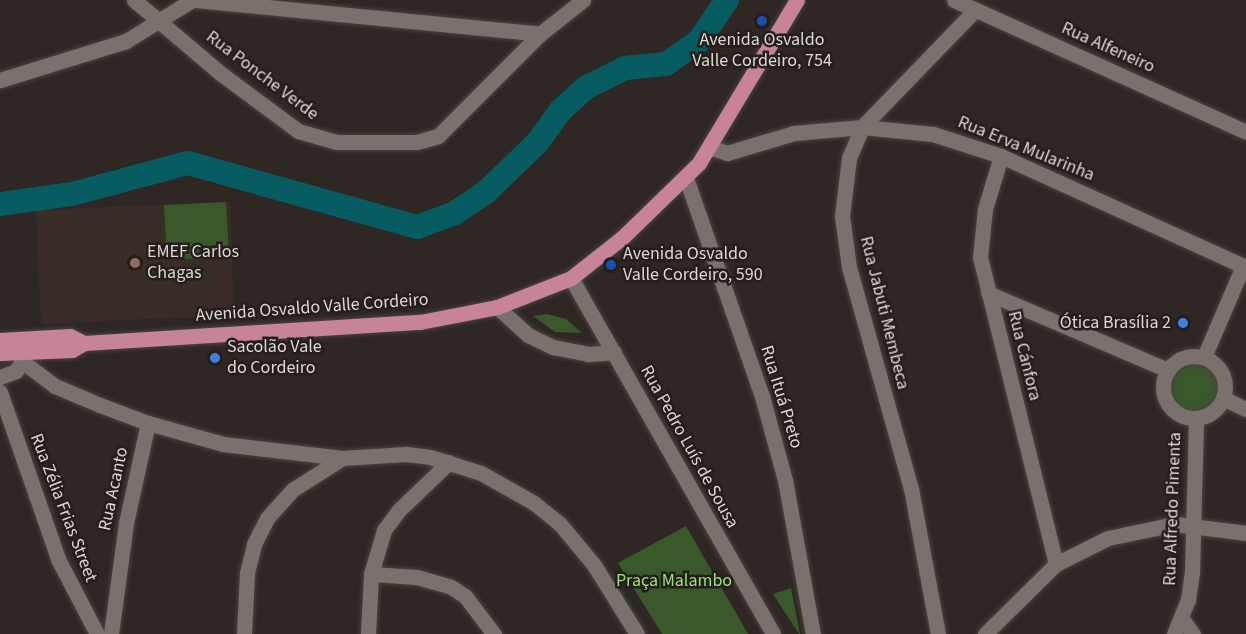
<!DOCTYPE html>
<meta charset="utf-8">
<style>
body{margin:0}
#map{position:relative;width:1246px;height:634px;overflow:hidden;background:#2e2724;font-family:"Source Sans 3",sans-serif}
div>[style]{position:absolute}
.built>*{inset:0;background:#3a2d27}
.green>*{inset:0;background:#39592b}
.round{border-radius:50%}
.river>*{height:24px;margin:-12px;padding:0 12px;transform-origin:12px;border-radius:12px;background:#075c62}
.roads{filter:drop-shadow(0 0 2px #4a4441) drop-shadow(0 0 2px #4a4441)}
.minor>*{height:15px;margin:-7.5px;padding:0 7.5px;transform-origin:7.5px;border-radius:7.5px;background:#7a716d}
.minor>.ring{margin:-7.5px;padding:0;box-sizing:content-box;background:none;border:15px solid #7a716d;border-radius:50%}
.major>*{height:15px;margin:-7.5px;padding:0 7.5px;transform-origin:7.5px;border-radius:7.5px;background:#c78496}
.dots>*{width:16px;height:16px;translate:-50% -50%;box-sizing:border-box;border:3px solid #251e1b;border-radius:50%}
span{translate:-50% -50%;white-space:nowrap;text-align:center;line-height:1.15;-webkit-text-stroke:5px #251e1b;paint-order:stroke}
.poi-label{font-size:18px;color:#dcd8d5}
.left{translate:0 -50%;text-align:left}
.right{translate:-100% -50%;text-align:right}
.street-label{font-size:18px;color:#dcd8d5}
.park-label{font-size:18px;color:#9ae07c}
</style>
<div id="map">
<div class="built">
<div style="clip-path:polygon(230px 202px,234px 315px,41px 324px,36px 210px)"></div>
</div>
<div class="green">
<div style="clip-path:polygon(226px 202px,229px 256px,167px 260px,164px 205px)"></div>
<div style="clip-path:polygon(547px 314px,566px 319px,582px 333px,555px 332px,533px 316px)"></div>
<div class="round" style="left:1168px;top:361px;width:52px;height:52px"></div>
<div style="clip-path:polygon(686px 526px,698px 547px,748px 634px,662px 634px,618px 563px)"></div>
<div style="clip-path:polygon(791px 588px,800px 634px,799px 634px,773px 594px)"></div>
</div>
<div class="river">
<div style="left:0;top:204px;width:73px;rotate:-7.9deg"></div>
<div style="left:72px;top:194px;width:120px;rotate:-15deg"></div>
<div style="left:188px;top:163px;width:238px;rotate:15.6deg"></div>
<div style="left:417px;top:227px;width:40px;rotate:-20.2deg"></div>
<div style="left:455px;top:213px;width:36px;rotate:-34deg"></div>
<div style="left:485px;top:193px;width:72px;rotate:-43.9deg"></div>
<div style="left:537px;top:143px;width:39px;rotate:-54deg"></div>
<div style="left:560px;top:111px;width:36px;rotate:-42deg"></div>
<div style="left:587px;top:87px;width:42px;rotate:-26.6deg"></div>
<div style="left:625px;top:68px;width:41px;rotate:-5.6deg"></div>
<div style="left:666px;top:64px;width:40px;rotate:-34.9deg"></div>
<div style="left:699px;top:41px;width:50px;rotate:-55.7deg"></div>
</div>
<div class="roads">
<div class="minor">
<div style="left:134px;top:0;width:113px;rotate:40.3deg"></div>
<div style="left:220px;top:73px;width:97px;rotate:36.6deg"></div>
<div style="left:298px;top:131px;width:41px;rotate:15.8deg"></div>
<div style="left:337px;top:142px;width:80px"></div>
<div style="left:417px;top:142px;width:22px;rotate:-16deg"></div>
<div style="left:438px;top:136px;width:144px;rotate:-45deg"></div>
<div style="left:540px;top:34px;width:55px;rotate:-38.3deg"></div>
<div style="left:196px;top:0;width:346px;rotate:5.6deg"></div>
<div style="left:954px;top:0;width:320px;rotate:24.3deg"></div>
<div style="left:0;top:80px;width:132px;rotate:-17.2deg"></div>
<div style="left:126px;top:41px;width:78px;rotate:-31.8deg"></div>
<div style="left:709px;top:147px;width:19px;rotate:18deg"></div>
<div style="left:727px;top:153px;width:70px;rotate:-16.6deg"></div>
<div style="left:794px;top:133px;width:68px;rotate:-5deg"></div>
<div style="left:862px;top:127px;width:71px;rotate:5.6deg"></div>
<div style="left:933px;top:134px;width:71px;rotate:17.9deg"></div>
<div style="left:1001px;top:156px;width:269px;rotate:24.4deg"></div>
<div style="left:1001px;top:156px;width:55px;rotate:106.8deg"></div>
<div style="left:985px;top:209px;width:48px;rotate:95.9deg"></div>
<div style="left:980px;top:257px;width:316px;rotate:76.1deg"></div>
<div style="left:686px;top:178px;width:231px;rotate:70.8deg"></div>
<div style="left:762px;top:396px;width:87px;rotate:74.7deg"></div>
<div style="left:785px;top:480px;width:157px;rotate:79.7deg"></div>
<div style="left:571px;top:278px;width:409px;rotate:60.4deg"></div>
<div style="left:988px;top:293px;width:196px;rotate:23.2deg"></div>
<div style="left:497px;top:307px;width:42px;rotate:42.1deg"></div>
<div style="left:528px;top:335px;width:28px;rotate:26deg"></div>
<div style="left:553px;top:347px;width:36px;rotate:11deg"></div>
<div style="left:588px;top:354px;width:26px;rotate:-4deg"></div>
<div class="ring" style="left:1163px;top:356px;width:47px;height:47px"></div>
<div style="left:1204px;top:357px;width:99px;rotate:-66.8deg"></div>
<div style="left:23px;top:362px;width:40px;rotate:37deg"></div>
<div style="left:55px;top:386px;width:49px;rotate:22.9deg"></div>
<div style="left:100px;top:405px;width:51px;rotate:20.6deg"></div>
<div style="left:148px;top:423px;width:78px;rotate:15.6deg"></div>
<div style="left:223px;top:444px;width:120px;rotate:6.7deg"></div>
<div style="left:342px;top:458px;width:64px;rotate:-3.6deg"></div>
<div style="left:406px;top:454px;width:24px;rotate:7deg"></div>
<div style="left:430px;top:457px;width:53px;rotate:17.4deg"></div>
<div style="left:481px;top:473px;width:61px;rotate:29.5deg"></div>
<div style="left:534px;top:503px;width:33px;rotate:39deg"></div>
<div style="left:560px;top:524px;width:53px;rotate:50.3deg"></div>
<div style="left:594px;top:565px;width:81px;rotate:58.1deg"></div>
<div style="left:0;top:377px;width:17px;rotate:-21deg"></div>
<div style="left:16px;top:371px;width:22px;rotate:-60deg"></div>
<div style="left:0;top:392px;width:177px;rotate:70.8deg"></div>
<div style="left:58px;top:559px;width:85px;rotate:62.5deg"></div>
<div style="left:1223px;top:398px;width:25px;rotate:26deg"></div>
<div style="left:371px;top:574px;width:46px;rotate:3.7deg"></div>
<div style="left:417px;top:577px;width:35px;rotate:16deg"></div>
<div style="left:451px;top:587px;width:17px;rotate:33deg"></div>
<div style="left:465px;top:596px;width:48px;rotate:52.7deg"></div>
<div style="left:1182px;top:619px;width:19px;rotate:54deg"></div>
<div style="left:111px;top:634px;width:112px;rotate:-82.3deg"></div>
<div style="left:126px;top:523px;width:102px;rotate:-77.6deg"></div>
<div style="left:244px;top:634px;width:61px;rotate:-87.2deg"></div>
<div style="left:247px;top:573px;width:30px;rotate:-76deg"></div>
<div style="left:254px;top:544px;width:30px;rotate:-63deg"></div>
<div style="left:268px;top:517px;width:36px;rotate:-48deg"></div>
<div style="left:292px;top:490px;width:58px;rotate:-32.3deg"></div>
<div style="left:368px;top:634px;width:60px;rotate:-87.1deg"></div>
<div style="left:371px;top:574px;width:46px;rotate:-73.5deg"></div>
<div style="left:384px;top:530px;width:25px;rotate:-53deg"></div>
<div style="left:399px;top:510px;width:69px;rotate:-43.8deg"></div>
<div style="left:938px;top:634px;width:147px;rotate:-100.5deg"></div>
<div style="left:911px;top:489px;width:230px;rotate:-105.6deg"></div>
<div style="left:849px;top:267px;width:51px;rotate:-97.8deg"></div>
<div style="left:842px;top:216px;width:58px;rotate:-83.1deg"></div>
<div style="left:849px;top:158px;width:34px;rotate:-67deg"></div>
<div style="left:862px;top:127px;width:163px;rotate:-46deg"></div>
<div style="left:985px;top:634px;width:100px;rotate:-44.6deg"></div>
<div style="left:1056px;top:564px;width:58px;rotate:-26.6deg"></div>
<div style="left:1108px;top:538px;width:68px;rotate:-11.8deg"></div>
<div style="left:1175px;top:524px;width:72px;rotate:7.2deg"></div>
<div style="left:1174px;top:634px;width:37px;rotate:-68deg"></div>
<div style="left:1188px;top:600px;width:27px;rotate:-82deg"></div>
<div style="left:1192px;top:573px;width:154px;rotate:-88.5deg"></div>
</div>
<div class="major">
<div style="left:0;top:340px;width:70px;rotate:-3.3deg"></div>
<div style="left:70px;top:336px;width:16px;rotate:27deg"></div>
<div style="left:0;top:353px;width:72px;rotate:-2.4deg"></div>
<div style="left:72px;top:350px;width:14px;rotate:-30deg"></div>
<div style="left:84px;top:343px;width:337px;rotate:-3.6deg"></div>
<div style="left:420px;top:322px;width:78px;rotate:-11deg"></div>
<div style="left:497px;top:307px;width:79px;rotate:-21.4deg"></div>
<div style="left:571px;top:278px;width:66px;rotate:-38.3deg"></div>
<div style="left:623px;top:237px;width:106px;rotate:-44.2deg"></div>
<div style="left:699px;top:163px;width:190px;rotate:-59deg"></div>
</div>
</div>
<div class="dots">
<div style="left:762px;top:21px;background:#1a4fb4"></div>
<div style="left:135px;top:263px;background:#8d6e63"></div>
<div style="left:611px;top:265px;background:#1a4fb4"></div>
<div style="left:1183px;top:323px;background:#3f7fe0"></div>
<div style="left:215px;top:358px;background:#3f7fe0"></div>
</div>
<div class="poi-label">
<span style="left:762px;top:51px">Avenida Osvaldo<br>Valle Cordeiro, 754</span>
<span class="left" style="left:147px;top:263px">EMEF Carlos<br>Chagas</span>
<span class="left" style="left:623px;top:265px">Avenida Osvaldo<br>Valle Cordeiro, 590</span>
<span class="right" style="left:1171px;top:323px">Ótica Brasília 2</span>
<span class="left" style="left:227px;top:358px">Sacolão Vale<br>do Cordeiro</span>
</div>
<div class="street-label">
<span style="left:1108px;top:48px;rotate:24deg">Rua Alfeneiro</span>
<span style="left:262px;top:76px;rotate:37deg">Rua Ponche Verde</span>
<span style="left:1026px;top:149px;rotate:22deg">Rua Erva Mularinha</span>
<span style="left:312px;top:308px;rotate:-4deg">Avenida Osvaldo Valle Cordeiro</span>
<span style="left:884px;top:313px;rotate:76deg">Rua Jabuti Membeca</span>
<span style="left:1024px;top:356px;rotate:76deg">Rua Cánfora</span>
<span style="left:781px;top:397px;rotate:73deg">Rua Ituá Preto</span>
<span style="left:689px;top:447px;rotate:61deg">Rua Pedro Luís de Sousa</span>
<span style="left:114px;top:489px;rotate:-78deg">Rua Acanto</span>
<span style="left:63px;top:508px;rotate:69deg">Rua Zélia Frias Street</span>
<span style="left:1173px;top:509px;rotate:-88deg">Rua Alfredo Pimenta</span>
</div>
<div class="park-label">
<span style="left:674px;top:581px">Praça Malambo</span>
</div>
</div>
